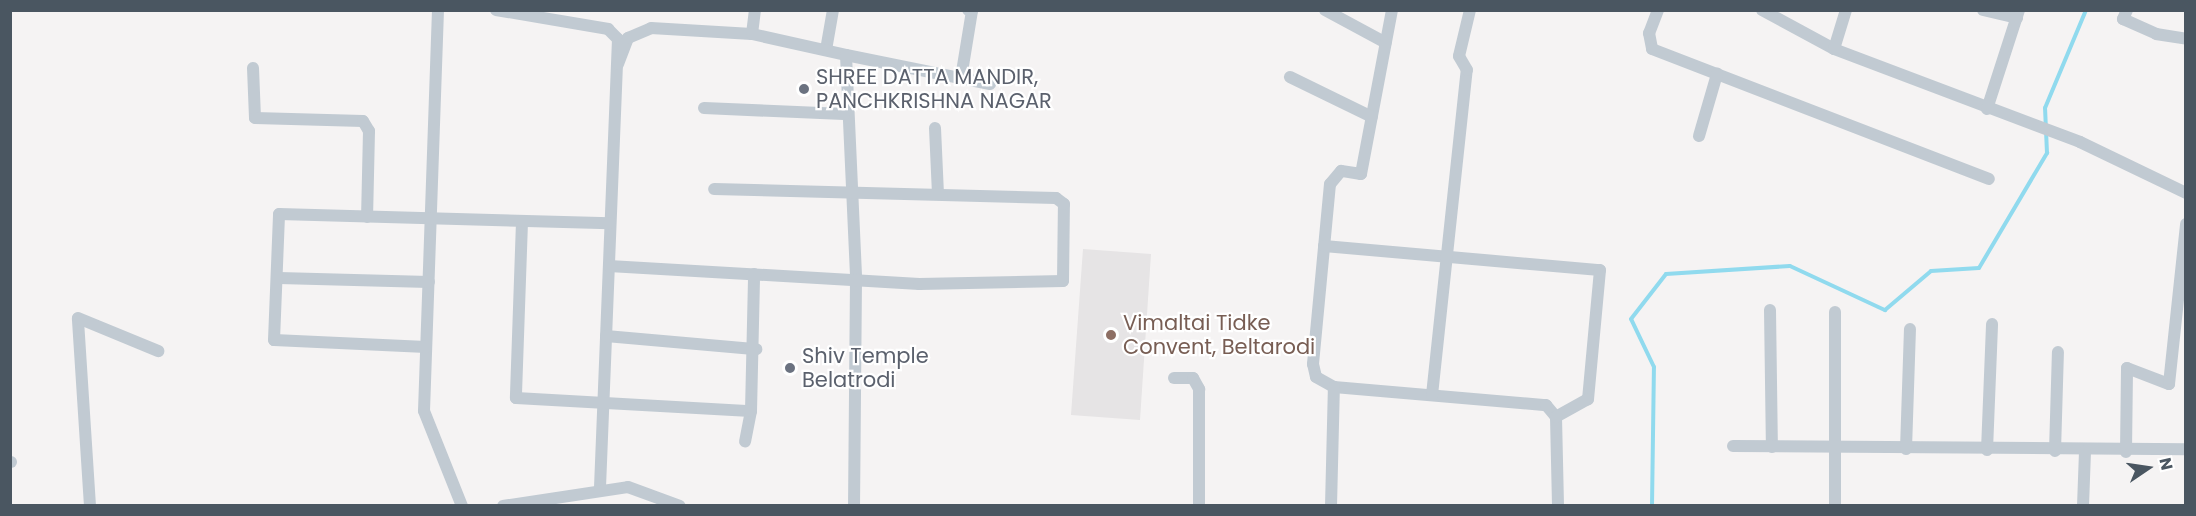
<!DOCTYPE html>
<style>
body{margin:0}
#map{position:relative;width:2196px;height:516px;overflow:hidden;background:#f5f3f3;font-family:Poppins,sans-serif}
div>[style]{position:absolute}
.education>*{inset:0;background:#e6e4e5}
.stream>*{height:4px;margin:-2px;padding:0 2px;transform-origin:2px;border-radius:2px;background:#90daee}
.minor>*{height:12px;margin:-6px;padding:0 6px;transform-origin:6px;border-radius:6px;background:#c1cad2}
.dots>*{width:16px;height:16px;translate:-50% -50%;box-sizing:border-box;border:3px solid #fff;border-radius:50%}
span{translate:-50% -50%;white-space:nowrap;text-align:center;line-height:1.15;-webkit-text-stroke:4.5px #fff;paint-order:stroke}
.worship-label{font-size:21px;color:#5b616d}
.left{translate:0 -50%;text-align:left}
.education-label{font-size:21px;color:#785e54}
.frame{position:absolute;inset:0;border:12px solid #4a5661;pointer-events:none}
.north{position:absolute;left:2118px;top:438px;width:60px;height:60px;-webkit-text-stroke:4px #fff;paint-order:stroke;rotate:77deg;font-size:16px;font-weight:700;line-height:24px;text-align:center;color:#4a5661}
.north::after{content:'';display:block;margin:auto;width:21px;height:27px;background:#4a5661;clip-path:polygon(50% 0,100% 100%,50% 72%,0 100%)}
</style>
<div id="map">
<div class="education">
<div style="clip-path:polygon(1083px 249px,1151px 254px,1140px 420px,1071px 415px)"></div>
</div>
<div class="stream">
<div style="left:1652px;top:506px;width:139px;rotate:-89.2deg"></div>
<div style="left:1654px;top:367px;width:53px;rotate:-115.6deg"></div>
<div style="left:1631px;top:319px;width:57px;rotate:-52.1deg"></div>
<div style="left:1666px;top:274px;width:124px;rotate:-3.7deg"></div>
<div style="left:1790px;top:266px;width:105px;rotate:24.9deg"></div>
<div style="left:1885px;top:310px;width:60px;rotate:-40.3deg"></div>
<div style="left:1931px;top:271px;width:48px;rotate:-3.6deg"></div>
<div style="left:1979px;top:268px;width:134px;rotate:-59.4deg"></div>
<div style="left:2047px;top:153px;width:45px;rotate:-92.5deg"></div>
<div style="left:2045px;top:108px;width:106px;rotate:-67.3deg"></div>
</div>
<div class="minor">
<div style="left:438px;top:10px;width:401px;rotate:92deg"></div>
<div style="left:424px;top:411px;width:102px;rotate:68.2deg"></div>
<div style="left:496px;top:10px;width:114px;rotate:9.6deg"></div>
<div style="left:608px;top:29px;width:14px;rotate:45deg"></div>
<div style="left:618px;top:39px;width:452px;rotate:92.3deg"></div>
<div style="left:1325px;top:10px;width:69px;rotate:28.4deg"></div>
<div style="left:1392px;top:10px;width:167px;rotate:100.7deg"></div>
<div style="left:1361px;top:174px;width:20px;rotate:-171deg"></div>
<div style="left:1341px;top:171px;width:17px;rotate:130deg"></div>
<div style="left:1330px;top:184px;width:181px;rotate:95.4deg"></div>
<div style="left:1313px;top:364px;width:13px;rotate:77deg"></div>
<div style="left:1316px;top:377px;width:21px;rotate:29deg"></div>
<div style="left:1334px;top:387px;width:213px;rotate:4.9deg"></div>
<div style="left:1546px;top:405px;width:16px;rotate:50deg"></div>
<div style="left:1556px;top:417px;width:89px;rotate:88.7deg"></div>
<div style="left:1658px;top:10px;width:25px;rotate:111deg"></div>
<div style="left:1649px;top:33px;width:16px;rotate:79deg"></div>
<div style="left:1652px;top:49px;width:361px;rotate:21.1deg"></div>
<div style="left:1762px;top:10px;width:82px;rotate:28.4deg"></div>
<div style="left:1834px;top:49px;width:263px;rotate:20.7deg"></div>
<div style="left:2080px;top:142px;width:118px;rotate:25.7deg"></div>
<div style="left:1983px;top:10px;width:35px;rotate:13deg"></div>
<div style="left:2127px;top:10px;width:10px;rotate:114deg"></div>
<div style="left:2123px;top:19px;width:36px;rotate:24deg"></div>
<div style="left:2156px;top:34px;width:30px;rotate:9deg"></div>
<div style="left:752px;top:34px;width:24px;rotate:-83deg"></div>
<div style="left:1834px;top:49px;width:41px;rotate:-72.9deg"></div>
<div style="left:826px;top:50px;width:41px;rotate:-80.1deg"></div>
<div style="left:846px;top:55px;width:147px;rotate:11.4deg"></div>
<div style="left:618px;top:64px;width:28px;rotate:-69deg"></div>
<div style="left:628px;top:38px;width:25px;rotate:-23deg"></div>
<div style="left:651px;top:28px;width:101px;rotate:3.4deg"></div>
<div style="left:752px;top:34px;width:96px;rotate:12.6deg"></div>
<div style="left:846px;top:55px;width:224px;rotate:87.4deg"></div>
<div style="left:856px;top:279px;width:227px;rotate:90.5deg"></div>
<div style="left:253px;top:68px;width:50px;rotate:87.7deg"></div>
<div style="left:255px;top:118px;width:108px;rotate:1.6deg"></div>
<div style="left:363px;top:121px;width:12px;rotate:59deg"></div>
<div style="left:369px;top:131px;width:86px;rotate:91.3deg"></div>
<div style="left:1290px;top:77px;width:91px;rotate:26deg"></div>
<div style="left:961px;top:78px;width:68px;rotate:-80.7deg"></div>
<div style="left:972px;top:11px;width:4px;rotate:-166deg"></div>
<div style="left:704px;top:108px;width:140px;rotate:2.5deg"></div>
<div style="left:1987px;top:109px;width:104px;rotate:-72.1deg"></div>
<div style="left:935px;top:128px;width:66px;rotate:87.4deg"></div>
<div style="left:1699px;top:136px;width:65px;rotate:-73.8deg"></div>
<div style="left:522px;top:222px;width:176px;rotate:92deg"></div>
<div style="left:516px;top:398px;width:235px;rotate:3.2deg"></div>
<div style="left:751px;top:411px;width:31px;rotate:101deg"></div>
<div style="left:1324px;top:246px;width:277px;rotate:5deg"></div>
<div style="left:1600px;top:270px;width:130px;rotate:95.3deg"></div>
<div style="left:1588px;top:399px;width:37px;rotate:151deg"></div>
<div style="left:609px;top:266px;width:311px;rotate:3.3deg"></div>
<div style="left:919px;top:284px;width:144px;rotate:-1.2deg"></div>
<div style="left:1063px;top:281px;width:77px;rotate:-89.3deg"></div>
<div style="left:1064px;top:204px;width:10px;rotate:-143deg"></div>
<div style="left:1056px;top:198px;width:342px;rotate:-178.5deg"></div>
<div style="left:279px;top:278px;width:150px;rotate:1.5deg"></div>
<div style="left:1770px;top:310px;width:137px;rotate:89.2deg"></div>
<div style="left:606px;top:336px;width:151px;rotate:5deg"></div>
<div style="left:426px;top:347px;width:152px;rotate:-177.4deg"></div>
<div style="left:274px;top:340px;width:126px;rotate:-87.7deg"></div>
<div style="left:279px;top:214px;width:331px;rotate:1.6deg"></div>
<div style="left:1174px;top:378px;width:19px"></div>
<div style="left:1193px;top:378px;width:13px;rotate:61deg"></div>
<div style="left:1199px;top:389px;width:117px;rotate:90deg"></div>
<div style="left:1432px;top:395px;width:327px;rotate:-83.9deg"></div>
<div style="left:1467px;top:70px;width:16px;rotate:-120deg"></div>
<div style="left:1459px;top:56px;width:47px;rotate:-76.6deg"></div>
<div style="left:751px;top:411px;width:137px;rotate:-88.7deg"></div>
<div style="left:1733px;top:446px;width:453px;rotate:0.4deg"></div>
<div style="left:1906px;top:449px;width:120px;rotate:-88.1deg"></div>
<div style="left:1987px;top:450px;width:126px;rotate:-87.7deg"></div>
<div style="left:2055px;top:451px;width:99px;rotate:-88.3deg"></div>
<div style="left:2126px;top:452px;width:84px;rotate:-89.3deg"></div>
<div style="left:2127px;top:368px;width:45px;rotate:20.9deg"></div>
<div style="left:2169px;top:384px;width:161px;rotate:-83.9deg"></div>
<div style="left:10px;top:462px;width:1px"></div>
<div style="left:90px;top:506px;width:188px;rotate:-93.7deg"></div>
<div style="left:78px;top:318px;width:87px;rotate:22.4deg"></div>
<div style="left:503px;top:506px;width:126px;rotate:-8.6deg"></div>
<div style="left:628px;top:487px;width:55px;rotate:20.1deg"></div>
<div style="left:1331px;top:506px;width:119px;rotate:-88.6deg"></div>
<div style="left:1835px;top:506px;width:194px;rotate:-90deg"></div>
<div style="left:2083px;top:506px;width:55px;rotate:-87.9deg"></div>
</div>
<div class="dots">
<div style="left:804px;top:89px;background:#6b7280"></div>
<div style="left:1111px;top:335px;background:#8d6e63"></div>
<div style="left:790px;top:368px;background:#6b7280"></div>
</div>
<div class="worship-label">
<span class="left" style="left:816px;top:89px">SHREE DATTA MANDIR,<br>PANCHKRISHNA NAGAR</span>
<span class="left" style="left:802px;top:368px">Shiv Temple<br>Belatrodi</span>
</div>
<div class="education-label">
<span class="left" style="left:1123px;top:335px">Vimaltai Tidke<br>Convent, Beltarodi</span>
</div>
<div class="frame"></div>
<div class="north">N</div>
</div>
